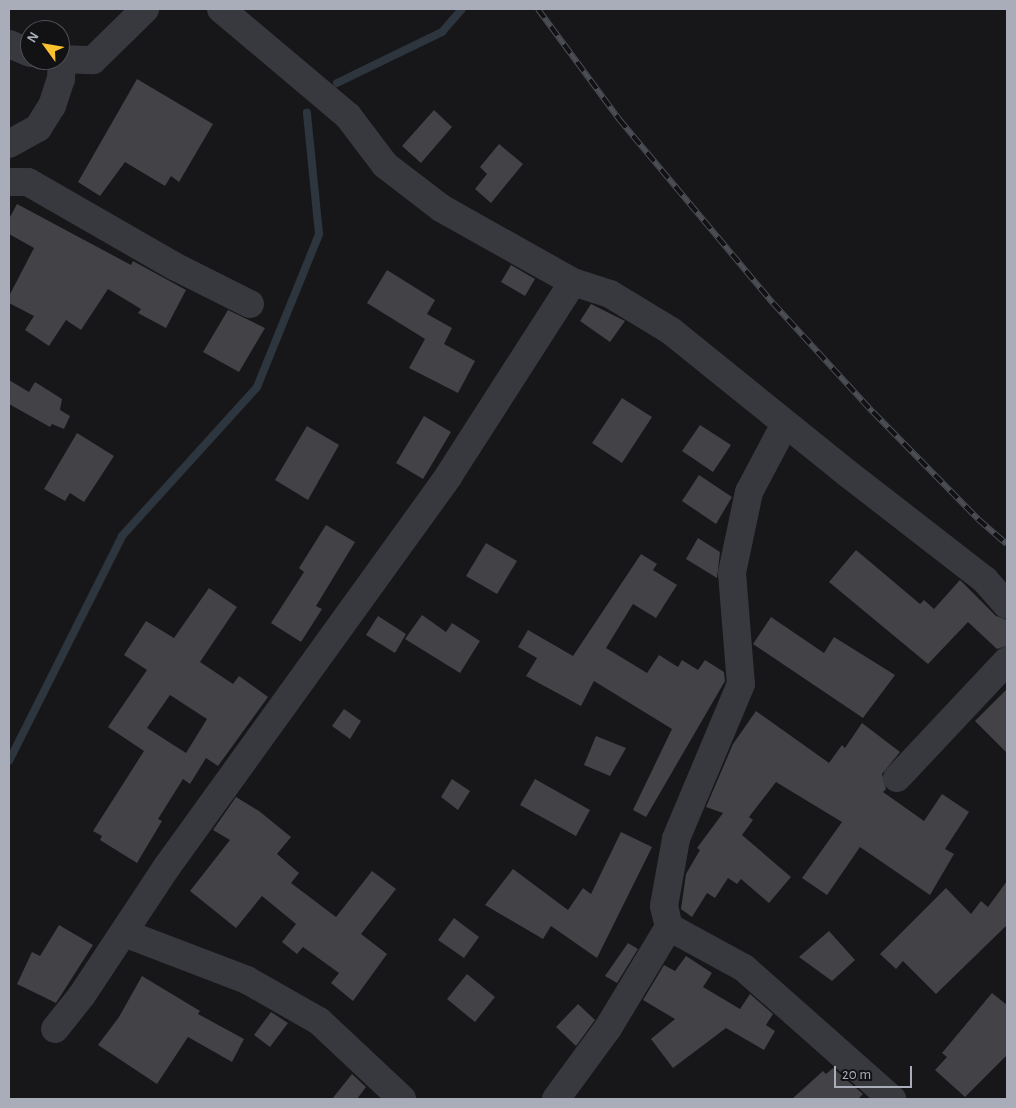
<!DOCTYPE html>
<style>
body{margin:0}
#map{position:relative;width:1016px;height:1108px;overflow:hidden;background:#17171a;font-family:"Alegreya Sans",sans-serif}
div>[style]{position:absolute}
.stream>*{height:8px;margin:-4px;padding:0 4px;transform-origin:4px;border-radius:4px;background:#2d353e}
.building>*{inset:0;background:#424247}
.minor>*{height:28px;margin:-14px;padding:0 14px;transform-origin:14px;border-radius:14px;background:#38393f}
.rail>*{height:5.5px;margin-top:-2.75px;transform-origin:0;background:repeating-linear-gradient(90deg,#121215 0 11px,#4b4d54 0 22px);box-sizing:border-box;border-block:1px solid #4b4d54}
span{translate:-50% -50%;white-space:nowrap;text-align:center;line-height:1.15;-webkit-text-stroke:4px #121215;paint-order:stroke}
.frame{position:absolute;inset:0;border:10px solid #a9adba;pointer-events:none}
.north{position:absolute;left:20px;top:20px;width:50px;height:50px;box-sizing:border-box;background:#121215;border:1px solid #4e5057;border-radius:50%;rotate:302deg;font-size:14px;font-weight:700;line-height:20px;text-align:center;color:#a9adba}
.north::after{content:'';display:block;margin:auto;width:18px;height:22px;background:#fac22f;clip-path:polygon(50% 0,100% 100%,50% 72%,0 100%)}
.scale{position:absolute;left:834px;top:1066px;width:78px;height:22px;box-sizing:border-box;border:2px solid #a9adba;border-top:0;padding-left:6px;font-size:15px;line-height:18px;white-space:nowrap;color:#a9adba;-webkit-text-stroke:4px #121215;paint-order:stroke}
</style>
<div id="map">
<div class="stream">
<div style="left:337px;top:83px;width:117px;rotate:-25.9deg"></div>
<div style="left:442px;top:32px;width:30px;rotate:-49deg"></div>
<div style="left:9px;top:761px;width:252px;rotate:-63.3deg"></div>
<div style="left:122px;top:536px;width:201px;rotate:-47.8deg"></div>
<div style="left:257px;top:387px;width:165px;rotate:-67.9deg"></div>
<div style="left:319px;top:234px;width:122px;rotate:-95.7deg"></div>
</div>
<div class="building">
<div style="clip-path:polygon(137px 79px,213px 124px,179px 182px,171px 176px,165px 186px,125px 162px,100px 196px,78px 182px)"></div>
<div style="clip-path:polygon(434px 110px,452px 127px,421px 163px,402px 146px)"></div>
<div style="clip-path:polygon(499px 144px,523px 164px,491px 203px,475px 189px,487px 174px,480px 167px)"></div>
<div style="clip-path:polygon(17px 204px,131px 265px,133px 261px,186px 290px,166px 328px,138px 313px,141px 309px,108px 289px,81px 330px,66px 320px,49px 346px,25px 330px,34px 316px,9px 303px,9px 296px,34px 248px,9px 234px,9px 219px)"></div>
<div style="clip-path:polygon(511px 265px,535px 279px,525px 296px,501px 282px)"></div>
<div style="clip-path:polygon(387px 270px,435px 300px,427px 314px,452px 328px,444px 344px,475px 361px,458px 393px,409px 368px,425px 339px,367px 303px)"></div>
<div style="clip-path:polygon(591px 304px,625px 321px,610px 342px,580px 321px)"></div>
<div style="clip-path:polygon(228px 310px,265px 328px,239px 372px,203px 352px)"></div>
<div style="clip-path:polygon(9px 380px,29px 392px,35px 382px,62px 399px,60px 410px,70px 416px,64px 429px,52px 424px,50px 427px,9px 404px)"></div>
<div style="clip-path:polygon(622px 398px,652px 417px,622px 463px,592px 443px)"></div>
<div style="clip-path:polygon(424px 416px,451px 432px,423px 479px,396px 463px)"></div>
<div style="clip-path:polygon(700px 425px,731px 445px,713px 472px,682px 451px)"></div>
<div style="clip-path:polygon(307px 426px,339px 445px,308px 500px,275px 480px)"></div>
<div style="clip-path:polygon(77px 433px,114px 456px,84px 502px,70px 493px,65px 501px,44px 489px)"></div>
<div style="clip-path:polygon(699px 475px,732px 497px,716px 524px,682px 501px)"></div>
<div style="clip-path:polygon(326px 525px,355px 542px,316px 606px,322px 609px,301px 642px,271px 623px,304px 572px,299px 568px)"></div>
<div style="clip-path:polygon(698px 538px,720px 552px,717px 578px,686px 559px)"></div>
<div style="clip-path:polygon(486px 543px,517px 561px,497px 594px,466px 576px)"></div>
<div style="clip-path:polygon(856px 550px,920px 604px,924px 600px,934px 609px,960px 580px,996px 616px,1007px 620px,1007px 646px,997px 649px,968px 622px,928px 664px,829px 582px)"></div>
<div style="clip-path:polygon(641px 554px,657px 564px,653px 570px,677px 585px,656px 618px,633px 604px,606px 648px,647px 673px,659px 655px,678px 667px,682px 660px,698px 670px,705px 660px,724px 672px,725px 681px,646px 817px,633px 810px,672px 729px,594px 681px,581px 706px,526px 676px,537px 658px,518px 647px,528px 630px,573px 656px)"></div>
<div style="clip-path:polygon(evenodd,209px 588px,237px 607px,200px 662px,233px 684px,239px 676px,268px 697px,218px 766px,206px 758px,190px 784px,183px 779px,158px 819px,162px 821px,137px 863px,100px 840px,102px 836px,93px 831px,144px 751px,108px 727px,147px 670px,124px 655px,146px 621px,174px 638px,209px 588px,170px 695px,207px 719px,186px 753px,147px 728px,170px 695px)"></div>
<div style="clip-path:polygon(422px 615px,446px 632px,452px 623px,480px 641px,460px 673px,405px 639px)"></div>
<div style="clip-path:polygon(378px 616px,406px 634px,395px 653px,366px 635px)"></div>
<div style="clip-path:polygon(771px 617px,824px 653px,834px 637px,895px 675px,863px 718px,753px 644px)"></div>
<div style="clip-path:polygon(1007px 689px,1007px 753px,975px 721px)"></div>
<div style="clip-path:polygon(344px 709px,361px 721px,350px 739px,332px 726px)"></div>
<div style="clip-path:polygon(756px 711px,829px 763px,842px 745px,845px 748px,862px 723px,900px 752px,882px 774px,886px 789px,883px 792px,924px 821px,942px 794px,969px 812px,945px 849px,954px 854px,930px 895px,860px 847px,827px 895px,802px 878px,842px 822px,776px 782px,749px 817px,753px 820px,742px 835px,791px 877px,769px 903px,741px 879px,737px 884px,728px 878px,715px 898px,707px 893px,692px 917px,681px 909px,686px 874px,700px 850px,697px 848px,723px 813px,706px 807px,733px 744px)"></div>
<div style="clip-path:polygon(596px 736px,626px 748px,610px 776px,584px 765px)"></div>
<div style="clip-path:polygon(452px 779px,470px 791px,458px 810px,441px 797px)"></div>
<div style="clip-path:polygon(535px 779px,590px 810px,576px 836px,520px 805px)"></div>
<div style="clip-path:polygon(236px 797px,259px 811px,291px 837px,277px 854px,299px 873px,291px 883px,336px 917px,372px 871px,396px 889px,361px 934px,387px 954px,353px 1001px,331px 983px,339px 973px,303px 947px,297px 954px,282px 942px,296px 924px,262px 896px,236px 928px,190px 891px,230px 840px,213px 830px)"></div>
<div style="clip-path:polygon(621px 832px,652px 847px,597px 958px,551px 926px,543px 939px,485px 905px,513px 869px,568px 910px,583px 888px,591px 894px)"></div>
<div style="clip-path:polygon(1007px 881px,1007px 925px,936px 994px,903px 961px,896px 969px,880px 954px,946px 888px,971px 914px,981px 901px,988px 907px)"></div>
<div style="clip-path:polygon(454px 918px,479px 937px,464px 958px,438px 940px)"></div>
<div style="clip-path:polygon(59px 925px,93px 945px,56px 1003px,17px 984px,32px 952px,40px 956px)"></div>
<div style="clip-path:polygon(829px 931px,855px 960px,832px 981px,799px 957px)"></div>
<div style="clip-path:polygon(628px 943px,638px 949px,617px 983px,605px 976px)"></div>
<div style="clip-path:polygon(686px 956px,712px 973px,703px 987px,740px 1009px,750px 994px,773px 1014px,766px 1025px,775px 1031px,764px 1050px,726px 1028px,673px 1068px,651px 1039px,675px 1019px,643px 1000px,664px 965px,675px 971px)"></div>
<div style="clip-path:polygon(467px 974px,495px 997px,475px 1022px,447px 999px)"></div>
<div style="clip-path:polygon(142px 976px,200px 1011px,198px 1014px,244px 1039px,232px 1062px,188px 1037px,157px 1084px,98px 1045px,119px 1017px)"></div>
<div style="clip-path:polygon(992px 993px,1007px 1005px,1007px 1055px,965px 1097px,935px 1070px,947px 1057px,942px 1053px)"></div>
<div style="clip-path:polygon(578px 1004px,595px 1020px,576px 1046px,556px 1027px)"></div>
<div style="clip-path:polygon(271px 1012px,288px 1023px,270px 1047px,254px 1035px)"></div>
<div style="clip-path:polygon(833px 1068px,863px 1094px,858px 1099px,792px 1099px,823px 1071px,826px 1074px)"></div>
<div style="clip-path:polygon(352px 1074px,366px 1087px,357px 1099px,332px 1099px)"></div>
</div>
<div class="minor">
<div style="left:221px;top:9px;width:166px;rotate:40.1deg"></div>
<div style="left:348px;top:116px;width:61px;rotate:52.9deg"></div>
<div style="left:385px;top:165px;width:71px;rotate:37.5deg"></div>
<div style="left:441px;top:208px;width:151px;rotate:29.3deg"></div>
<div style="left:573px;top:282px;width:39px;rotate:18deg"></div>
<div style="left:610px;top:294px;width:71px;rotate:31.2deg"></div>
<div style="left:671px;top:331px;width:226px;rotate:38.9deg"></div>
<div style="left:847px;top:473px;width:175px;rotate:37.8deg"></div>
<div style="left:985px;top:580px;width:33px;rotate:49deg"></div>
<div style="left:9px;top:44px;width:23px;rotate:23deg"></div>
<div style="left:60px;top:59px;width:33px;rotate:2deg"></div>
<div style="left:93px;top:60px;width:73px;rotate:-44.4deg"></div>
<div style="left:9px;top:144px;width:33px;rotate:-29deg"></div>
<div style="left:38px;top:128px;width:26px;rotate:-58deg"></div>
<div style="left:52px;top:106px;width:28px;rotate:-72deg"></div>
<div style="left:61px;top:79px;width:19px;rotate:-87deg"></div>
<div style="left:9px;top:182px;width:19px"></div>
<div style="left:28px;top:182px;width:168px;rotate:29.9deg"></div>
<div style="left:174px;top:266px;width:85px;rotate:26.6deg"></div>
<div style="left:785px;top:424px;width:77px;rotate:117.9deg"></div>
<div style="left:749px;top:492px;width:83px;rotate:101.9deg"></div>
<div style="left:732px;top:573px;width:111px;rotate:85.4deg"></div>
<div style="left:741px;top:684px;width:168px;rotate:112.8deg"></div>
<div style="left:676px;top:839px;width:68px;rotate:100.2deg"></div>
<div style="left:664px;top:906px;width:22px;rotate:77deg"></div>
<div style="left:669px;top:927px;width:85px;rotate:28.7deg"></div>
<div style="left:744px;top:968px;width:198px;rotate:41.5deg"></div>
<div style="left:897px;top:778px;width:161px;rotate:-46.8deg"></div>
<div style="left:124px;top:933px;width:132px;rotate:20.9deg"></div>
<div style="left:247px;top:980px;width:83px;rotate:29.7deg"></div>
<div style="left:319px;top:1021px;width:114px;rotate:43.2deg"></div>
<div style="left:55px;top:1029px;width:43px;rotate:-51.5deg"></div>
<div style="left:82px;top:995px;width:152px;rotate:-56.5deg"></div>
<div style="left:166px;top:868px;width:484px;rotate:-54.2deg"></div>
<div style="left:449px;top:475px;width:229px;rotate:-57.3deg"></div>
<div style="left:556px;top:1099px;width:88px;rotate:-53.8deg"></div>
<div style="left:608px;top:1028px;width:118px;rotate:-58.9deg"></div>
</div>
<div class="rail">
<div style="left:538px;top:9px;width:137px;rotate:53.6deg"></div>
<div style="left:619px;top:119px;width:240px;rotate:50.1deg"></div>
<div style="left:773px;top:303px;width:148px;rotate:47.5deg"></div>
<div style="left:873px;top:412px;width:150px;rotate:45.5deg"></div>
<div style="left:978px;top:519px;width:38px;rotate:41deg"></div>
</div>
<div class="frame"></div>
<div class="north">N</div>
<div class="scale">20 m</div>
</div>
